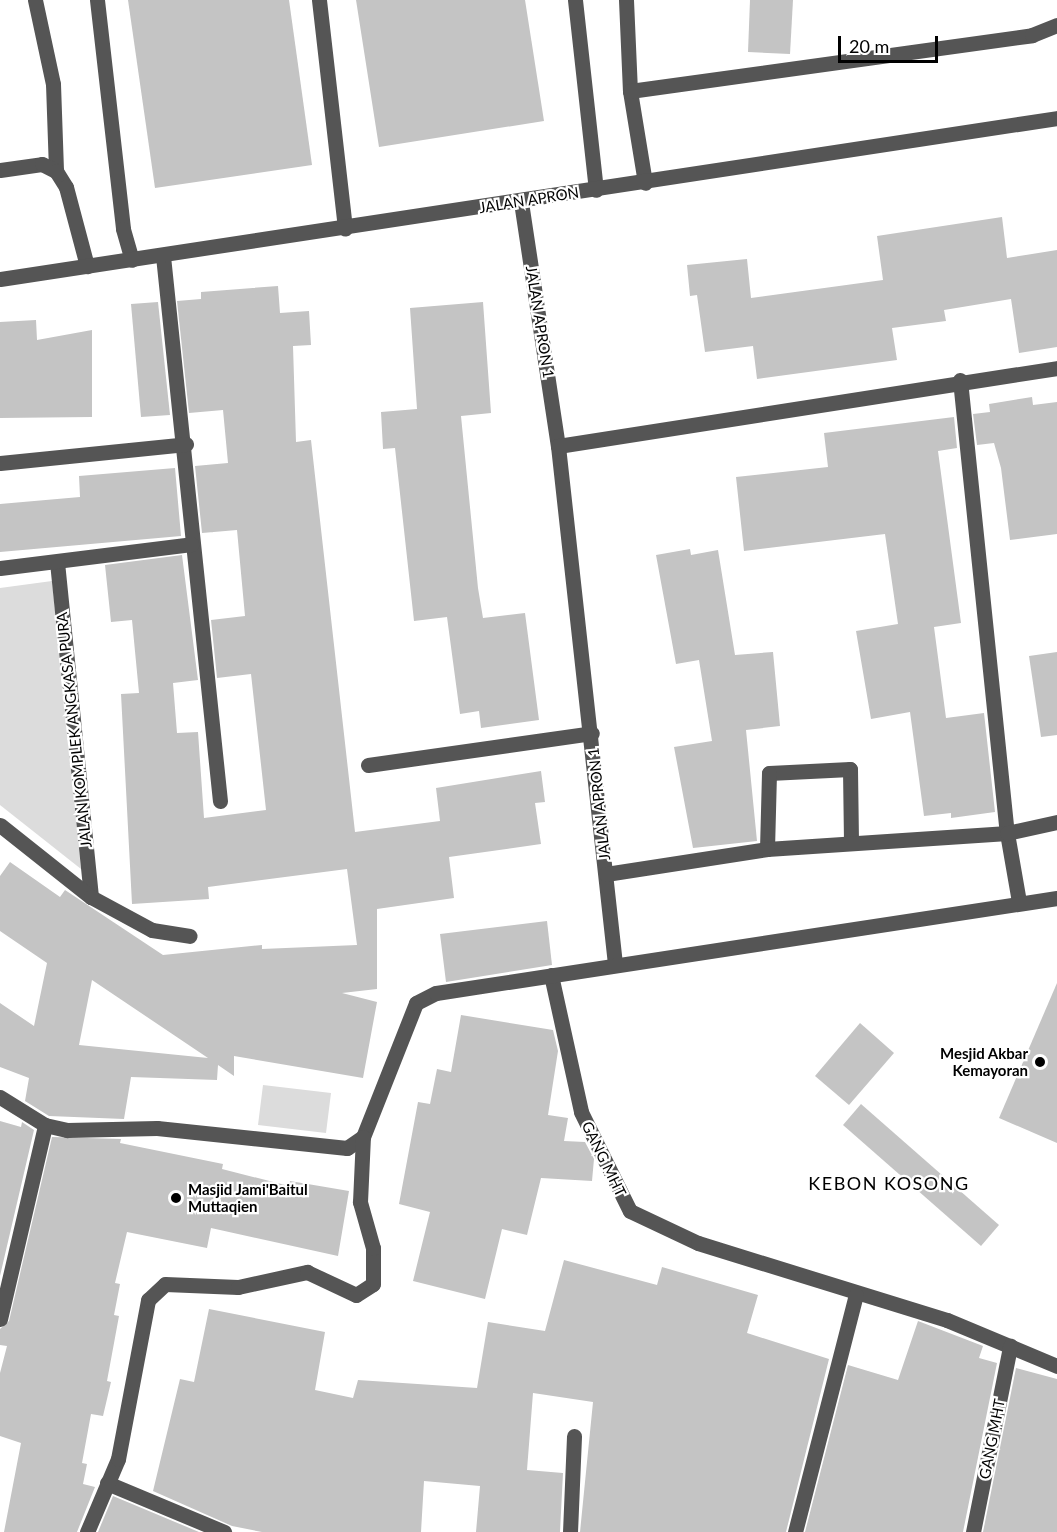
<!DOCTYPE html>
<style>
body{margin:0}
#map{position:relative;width:1057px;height:1532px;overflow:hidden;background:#fff;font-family:Lato,sans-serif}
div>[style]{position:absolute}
.green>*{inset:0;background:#dcdcdc}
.building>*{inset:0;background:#c4c4c4}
.minor>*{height:15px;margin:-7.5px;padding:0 7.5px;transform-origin:7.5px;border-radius:7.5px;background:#555}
.dots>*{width:16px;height:16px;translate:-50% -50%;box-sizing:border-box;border:3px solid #fff;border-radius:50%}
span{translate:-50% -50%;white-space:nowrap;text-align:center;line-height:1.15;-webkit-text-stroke:4.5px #fff;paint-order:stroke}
.street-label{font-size:15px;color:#000}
.poi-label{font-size:15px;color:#000;font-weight:700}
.right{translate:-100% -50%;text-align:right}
.left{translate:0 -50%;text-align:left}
.quarter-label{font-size:18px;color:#000;letter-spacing:1.5px}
.scale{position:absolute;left:838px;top:36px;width:100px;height:27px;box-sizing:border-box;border:3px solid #000;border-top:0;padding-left:8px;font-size:18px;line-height:21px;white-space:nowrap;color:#000;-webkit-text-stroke:4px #fff;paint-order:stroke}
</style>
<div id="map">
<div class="green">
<div style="clip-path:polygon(52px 581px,81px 869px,0 805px,0 588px)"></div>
<div style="clip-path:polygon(263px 1085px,331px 1093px,326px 1133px,258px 1125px)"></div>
</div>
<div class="building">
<div style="clip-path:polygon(128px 0,289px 0,312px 165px,155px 188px)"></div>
<div style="clip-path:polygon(356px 0,525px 0,544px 121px,379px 147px)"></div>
<div style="clip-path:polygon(750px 0,793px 0,790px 54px,748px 52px)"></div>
<div style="clip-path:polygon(1002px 217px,1007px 258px,1057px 250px,1057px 347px,1019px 353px,1011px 299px,944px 310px,946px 321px,892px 328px,897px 360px,757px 379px,753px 346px,705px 352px,697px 295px,690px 296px,687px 265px,747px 259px,751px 298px,883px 280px,877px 236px)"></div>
<div style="clip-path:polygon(evenodd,278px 286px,280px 313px,309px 311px,311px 345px,293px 346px,296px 442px,311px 440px,355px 832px,440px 821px,436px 788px,541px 771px,545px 802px,535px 803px,541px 844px,449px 857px,454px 898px,377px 909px,377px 989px,342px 993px,377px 1002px,363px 1078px,234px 1056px,234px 1076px,218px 1065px,217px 1080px,131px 1077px,124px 1119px,49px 1116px,25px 1101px,29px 1078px,0 1067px,0 1003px,34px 1026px,47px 963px,0 931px,0 876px,10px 862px,60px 897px,65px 890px,163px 955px,262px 945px,262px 949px,357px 945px,347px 869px,208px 887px,209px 899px,132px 904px,121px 694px,139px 693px,132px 620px,111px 622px,105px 565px,182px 555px,198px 680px,173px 683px,177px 733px,198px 732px,204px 818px,266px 810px,251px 674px,217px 678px,211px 620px,245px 616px,237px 530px,202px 533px,195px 466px,228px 463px,223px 410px,189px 413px,177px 301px,201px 299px,201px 292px,278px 286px,92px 980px,208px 1058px,79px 1045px,92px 980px)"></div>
<div style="clip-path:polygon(158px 302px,170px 415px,141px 417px,131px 304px)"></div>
<div style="clip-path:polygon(483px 302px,491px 413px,461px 416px,478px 588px,483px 618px,525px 613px,539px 720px,481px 728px,479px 711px,460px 714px,447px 617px,414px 621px,395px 448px,383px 449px,381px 412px,417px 409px,410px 308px)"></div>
<div style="clip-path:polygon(36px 320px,37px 340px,92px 330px,92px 417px,0 418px,0 322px)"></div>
<div style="clip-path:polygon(1032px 397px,1033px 405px,1057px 402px,1057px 534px,1010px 540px,1001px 468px,994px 443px,977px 445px,973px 414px,990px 412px,989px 404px)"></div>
<div style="clip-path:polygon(954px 417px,957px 448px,938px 451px,961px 623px,934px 627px,946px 718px,984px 713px,995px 812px,951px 818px,951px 813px,924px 816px,910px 712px,871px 719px,856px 631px,898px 624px,885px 534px,744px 551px,736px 477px,828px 467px,824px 433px)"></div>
<div style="clip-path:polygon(175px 468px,181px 536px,0 552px,0 504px,80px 497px,79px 476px)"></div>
<div style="clip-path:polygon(690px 549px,691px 555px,718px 550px,735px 655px,773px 652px,780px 726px,746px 730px,757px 841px,693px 848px,674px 747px,712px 741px,699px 660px,676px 664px,656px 555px)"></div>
<div style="clip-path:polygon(1057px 652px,1057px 735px,1041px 737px,1029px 656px)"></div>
<div style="clip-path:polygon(547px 921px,552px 965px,446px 982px,440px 934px)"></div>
<div style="clip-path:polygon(1057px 983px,1057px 1143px,999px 1118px)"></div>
<div style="clip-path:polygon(461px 1015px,553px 1030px,558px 1051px,548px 1115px,568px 1118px,564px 1141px,585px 1142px,594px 1159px,592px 1181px,541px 1178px,527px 1235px,502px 1229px,485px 1299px,413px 1281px,430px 1212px,399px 1204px,418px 1102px,430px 1104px,437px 1069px,451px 1072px)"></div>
<div style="clip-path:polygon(860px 1023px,894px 1053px,849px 1105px,815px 1076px)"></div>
<div style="clip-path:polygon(861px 1104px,999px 1225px,981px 1246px,843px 1125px)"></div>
<div style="clip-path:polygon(0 1121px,21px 1127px,22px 1122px,34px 1130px,0 1276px)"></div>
<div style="clip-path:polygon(52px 1137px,121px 1139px,120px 1143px,223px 1164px,222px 1169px,289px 1186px,290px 1181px,349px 1191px,338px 1256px,211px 1228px,207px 1248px,127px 1232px,115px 1283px,120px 1284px,114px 1315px,119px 1316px,107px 1381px,111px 1382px,103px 1416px,91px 1414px,82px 1463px,87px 1464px,83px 1484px,95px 1487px,77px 1532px,4px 1532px,21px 1443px,0 1436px,0 1373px,7px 1346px,0 1345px,0 1329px,9px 1321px)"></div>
<div style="clip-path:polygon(564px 1260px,657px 1285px,662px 1267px,758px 1295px,747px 1333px,829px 1359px,786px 1532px,580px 1532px,593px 1402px,533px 1393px,527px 1470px,563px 1473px,560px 1532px,476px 1532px,480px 1486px,424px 1481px,421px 1532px,262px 1532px,232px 1526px,153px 1491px,180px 1379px,194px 1382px,209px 1309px,325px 1332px,315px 1390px,353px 1398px,358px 1380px,477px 1388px,488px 1322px,545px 1331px)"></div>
<div style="clip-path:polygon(918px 1321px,983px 1346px,979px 1358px,997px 1363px,963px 1532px,805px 1532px,848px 1365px,898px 1380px)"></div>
<div style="clip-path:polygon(1016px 1368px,1057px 1379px,1057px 1532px,983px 1532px)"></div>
<div style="clip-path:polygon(113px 1496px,199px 1532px,98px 1532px)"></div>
</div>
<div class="minor">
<div style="left:35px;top:0;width:86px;rotate:77.9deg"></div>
<div style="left:53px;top:84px;width:87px;rotate:88deg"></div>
<div style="left:97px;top:0;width:230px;rotate:83.5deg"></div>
<div style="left:123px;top:229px;width:32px;rotate:74deg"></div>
<div style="left:319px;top:0;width:230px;rotate:83.5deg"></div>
<div style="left:575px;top:0;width:191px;rotate:83.7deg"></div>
<div style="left:626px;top:0;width:91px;rotate:87.5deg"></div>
<div style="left:630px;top:91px;width:93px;rotate:80.7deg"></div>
<div style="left:630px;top:91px;width:406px;rotate:-7.9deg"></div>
<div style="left:1032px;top:35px;width:27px;rotate:-22deg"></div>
<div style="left:0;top:170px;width:42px;rotate:-8.1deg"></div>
<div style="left:42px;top:164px;width:16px;rotate:27deg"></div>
<div style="left:56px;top:171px;width:19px;rotate:58deg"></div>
<div style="left:66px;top:187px;width:82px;rotate:75.1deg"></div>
<div style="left:521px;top:202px;width:247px;rotate:81.4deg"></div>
<div style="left:558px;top:446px;width:521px;rotate:83.72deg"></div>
<div style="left:163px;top:256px;width:548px;rotate:84.03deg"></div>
<div style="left:0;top:279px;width:1069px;rotate:-8.66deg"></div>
<div style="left:960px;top:380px;width:455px;rotate:84.1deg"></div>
<div style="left:1007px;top:833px;width:70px;rotate:80.1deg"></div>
<div style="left:558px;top:446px;width:505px;rotate:-8.88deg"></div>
<div style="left:0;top:463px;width:187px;rotate:-5.8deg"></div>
<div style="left:57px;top:562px;width:337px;rotate:84.2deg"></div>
<div style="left:0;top:568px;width:193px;rotate:-7.1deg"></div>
<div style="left:368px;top:765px;width:226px;rotate:-8.1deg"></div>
<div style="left:0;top:825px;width:116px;rotate:38.4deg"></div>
<div style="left:91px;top:897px;width:69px;rotate:28.4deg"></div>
<div style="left:152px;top:930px;width:38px;rotate:9deg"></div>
<div style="left:851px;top:841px;width:72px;rotate:-90.8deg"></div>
<div style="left:850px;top:769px;width:81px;rotate:177.2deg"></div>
<div style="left:769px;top:773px;width:76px;rotate:91.5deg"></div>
<div style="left:767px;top:849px;width:241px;rotate:-3.8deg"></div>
<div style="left:1007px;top:833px;width:51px;rotate:-12.4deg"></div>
<div style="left:606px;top:874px;width:163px;rotate:-8.8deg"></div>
<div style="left:551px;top:975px;width:140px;rotate:77.6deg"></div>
<div style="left:581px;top:1112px;width:110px;rotate:63.7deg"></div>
<div style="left:630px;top:1211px;width:75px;rotate:25.2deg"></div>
<div style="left:698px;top:1243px;width:261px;rotate:17.2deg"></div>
<div style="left:947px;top:1320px;width:119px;rotate:22.7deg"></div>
<div style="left:0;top:1097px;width:53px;rotate:31.9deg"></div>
<div style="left:45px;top:1125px;width:23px;rotate:13deg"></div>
<div style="left:67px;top:1130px;width:90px;rotate:-1.3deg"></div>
<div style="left:157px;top:1128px;width:191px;rotate:6deg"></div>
<div style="left:347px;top:1148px;width:19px;rotate:-35deg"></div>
<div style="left:363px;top:1137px;width:144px;rotate:-68.4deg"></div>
<div style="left:416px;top:1003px;width:22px;rotate:-27deg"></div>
<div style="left:436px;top:993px;width:628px;rotate:-8.7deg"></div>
<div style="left:0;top:1319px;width:199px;rotate:-76.9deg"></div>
<div style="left:107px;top:1483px;width:127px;rotate:22.7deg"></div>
<div style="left:87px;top:1532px;width:79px;rotate:-67deg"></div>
<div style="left:118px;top:1459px;width:162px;rotate:-79.3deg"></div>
<div style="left:148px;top:1300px;width:23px;rotate:-43deg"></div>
<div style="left:165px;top:1284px;width:73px;rotate:2.4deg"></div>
<div style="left:238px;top:1287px;width:71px;rotate:-12.3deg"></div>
<div style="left:307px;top:1272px;width:54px;rotate:25.1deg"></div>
<div style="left:356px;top:1295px;width:20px;rotate:-33deg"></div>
<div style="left:373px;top:1284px;width:36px;rotate:-90deg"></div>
<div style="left:373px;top:1248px;width:48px;rotate:-105.8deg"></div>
<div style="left:360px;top:1202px;width:65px;rotate:-87.4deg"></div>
<div style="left:570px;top:1532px;width:96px;rotate:-87.6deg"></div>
<div style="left:795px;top:1532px;width:245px;rotate:-75.6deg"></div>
<div style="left:973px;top:1532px;width:190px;rotate:-78.7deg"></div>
</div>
<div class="dots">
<div style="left:1040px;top:1062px;background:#000"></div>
<div style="left:176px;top:1198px;background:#000"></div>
</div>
<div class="street-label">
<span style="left:529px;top:200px;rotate:-9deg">JALAN APRON</span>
<span style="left:540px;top:322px;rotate:81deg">JALAN APRON 1</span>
<span style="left:74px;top:730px;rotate:-96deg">JALAN KOMPLEK ANGKASA PURA</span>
<span style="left:599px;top:804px;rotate:-96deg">JALAN APRON 1</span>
<span style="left:604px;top:1159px;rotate:64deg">GANG MHT</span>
<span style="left:992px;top:1439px;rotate:-79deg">GANG MHT</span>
</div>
<div class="poi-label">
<span class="right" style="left:1028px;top:1062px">Mesjid Akbar<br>Kemayoran</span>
<span class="left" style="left:188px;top:1198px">Masjid Jami'Baitul<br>Muttaqien</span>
</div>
<div class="quarter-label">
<span style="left:889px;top:1183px">KEBON KOSONG</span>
</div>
<div class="scale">20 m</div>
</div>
